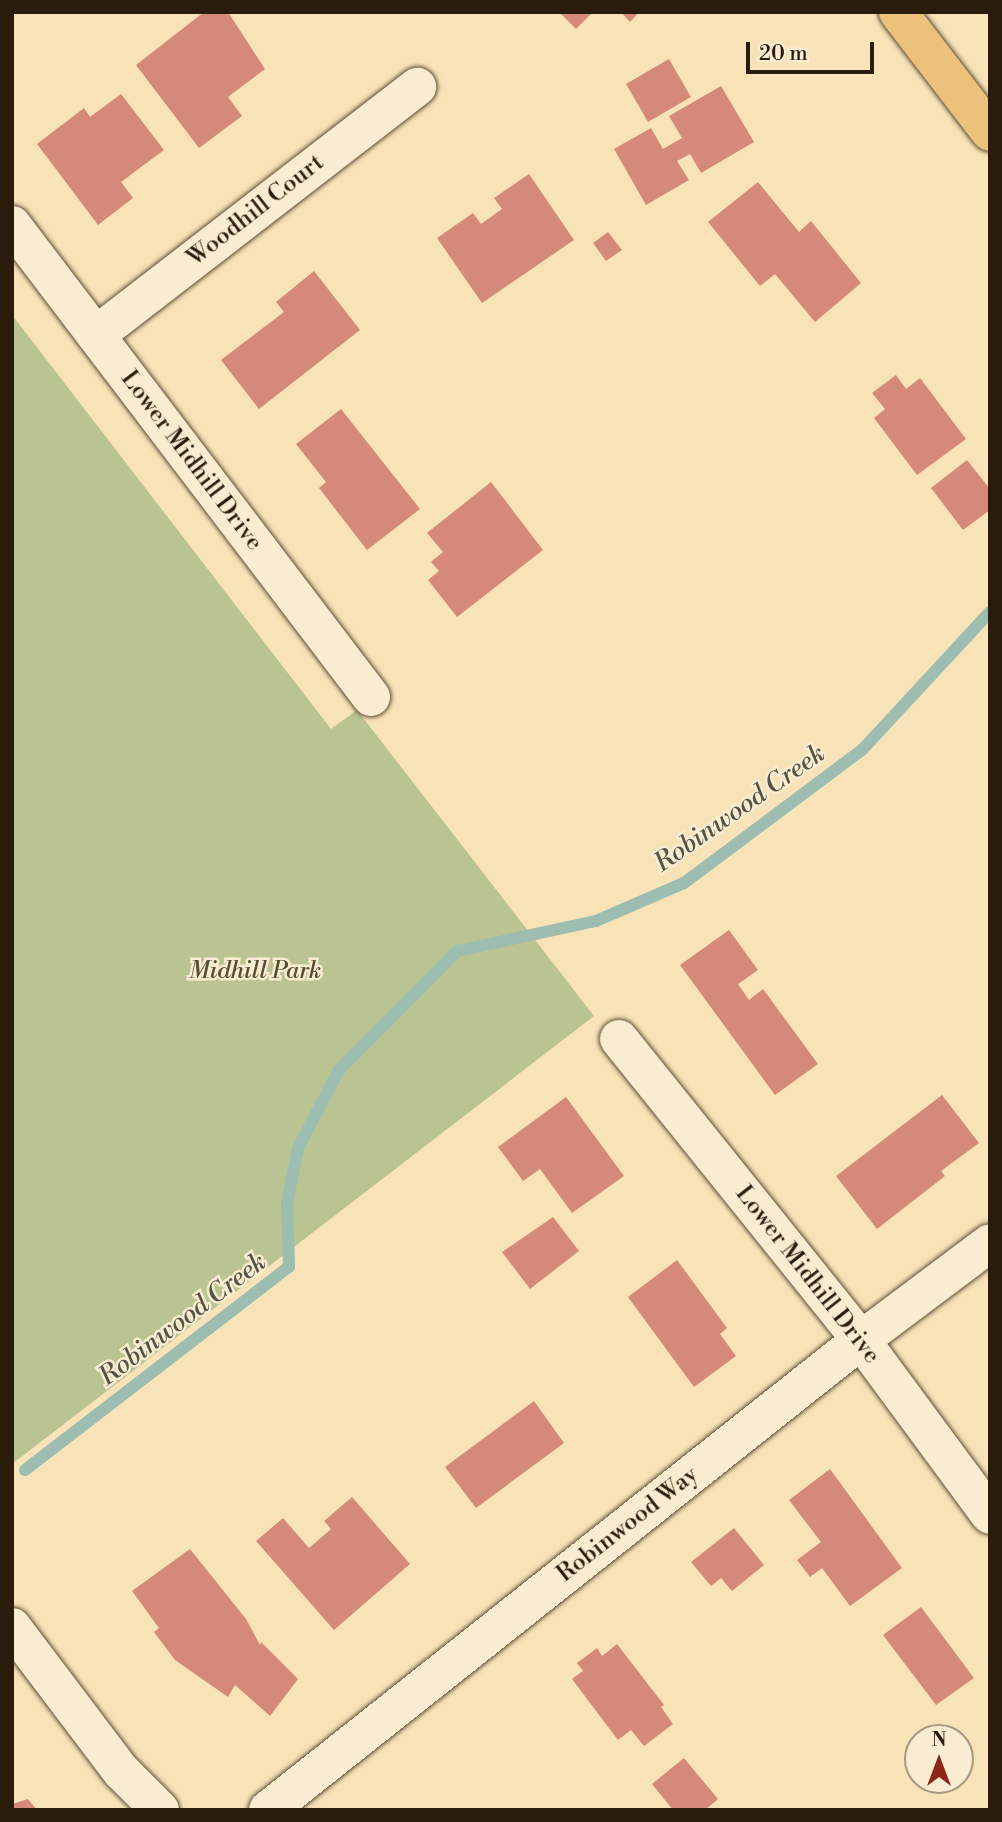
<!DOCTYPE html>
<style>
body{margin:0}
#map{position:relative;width:1002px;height:1822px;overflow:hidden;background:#f8e2b7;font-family:"Libre Bodoni",serif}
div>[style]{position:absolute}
.green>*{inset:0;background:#b9c492}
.stream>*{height:12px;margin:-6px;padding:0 6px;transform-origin:6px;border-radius:6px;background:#9dbdb1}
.building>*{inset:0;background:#d58a79}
.roads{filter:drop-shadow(0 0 2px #5d4e38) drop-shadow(0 0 2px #5d4e38)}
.minor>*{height:38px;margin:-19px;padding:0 19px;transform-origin:19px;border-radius:19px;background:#faecd0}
.primary>*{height:38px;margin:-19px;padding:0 19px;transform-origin:19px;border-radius:19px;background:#ecc17c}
span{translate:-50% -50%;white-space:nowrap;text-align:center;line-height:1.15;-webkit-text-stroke:5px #faecd0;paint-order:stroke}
.street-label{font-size:24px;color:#291c0d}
.park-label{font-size:24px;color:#544e35;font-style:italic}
.water-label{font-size:26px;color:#525446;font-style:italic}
.frame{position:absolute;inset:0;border:14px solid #291c0d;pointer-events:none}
.north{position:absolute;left:904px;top:1724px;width:70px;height:70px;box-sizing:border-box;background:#faecd0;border:2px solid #a69982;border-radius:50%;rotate:0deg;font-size:19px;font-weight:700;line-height:28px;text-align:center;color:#291c0d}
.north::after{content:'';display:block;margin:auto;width:24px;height:32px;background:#8f2418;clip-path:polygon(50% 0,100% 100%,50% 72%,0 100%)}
.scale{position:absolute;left:746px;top:42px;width:128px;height:32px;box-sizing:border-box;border:4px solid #291c0d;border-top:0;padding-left:9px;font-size:21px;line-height:24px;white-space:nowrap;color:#291c0d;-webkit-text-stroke:5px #faecd0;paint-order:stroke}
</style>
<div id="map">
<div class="green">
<div style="clip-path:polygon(12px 315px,331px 729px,357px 710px,594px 1016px,12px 1464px)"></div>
</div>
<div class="stream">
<div style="left:25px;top:1470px;width:333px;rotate:-37.6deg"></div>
<div style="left:289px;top:1267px;width:64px;rotate:-91.8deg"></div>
<div style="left:287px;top:1203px;width:56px;rotate:-78.7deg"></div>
<div style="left:298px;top:1148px;width:88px;rotate:-62.3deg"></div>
<div style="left:339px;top:1070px;width:168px;rotate:-45.2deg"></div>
<div style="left:457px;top:951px;width:142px;rotate:-12.2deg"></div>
<div style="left:596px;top:921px;width:96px;rotate:-23.4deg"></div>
<div style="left:684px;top:883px;width:222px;rotate:-36.8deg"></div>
<div style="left:862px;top:750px;width:188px;rotate:-47.2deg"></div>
</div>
<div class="building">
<div style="clip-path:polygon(204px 12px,228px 12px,265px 69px,228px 97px,242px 116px,199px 148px,136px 65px)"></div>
<div style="clip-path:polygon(559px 12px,593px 12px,576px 29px)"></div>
<div style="clip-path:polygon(621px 12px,639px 12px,630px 22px)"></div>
<div style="clip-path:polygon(669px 59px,691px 97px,648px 122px,626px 84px)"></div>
<div style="clip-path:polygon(721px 86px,754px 142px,701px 173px,690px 154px,677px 161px,689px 180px,646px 205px,614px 149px,651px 128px,663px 149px,682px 138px,669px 116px)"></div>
<div style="clip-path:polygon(121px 94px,164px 150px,121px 182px,133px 198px,98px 225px,37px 144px,84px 108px,90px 117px)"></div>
<div style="clip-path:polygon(529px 174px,574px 240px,482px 303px,437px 238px,473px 213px,481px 224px,502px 209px,494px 198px)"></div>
<div style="clip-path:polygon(758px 182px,799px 232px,811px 221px,861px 283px,815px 322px,775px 274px,760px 286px,708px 222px)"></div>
<div style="clip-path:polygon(608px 232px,622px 250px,606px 261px,593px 243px)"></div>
<div style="clip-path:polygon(314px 271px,360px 330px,259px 409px,221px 360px,284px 312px,276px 302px)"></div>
<div style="clip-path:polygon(896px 375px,906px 389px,920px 378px,966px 439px,917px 475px,874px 418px,885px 409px,872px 393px)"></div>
<div style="clip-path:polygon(341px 409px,420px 509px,367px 550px,319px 488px,326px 482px,296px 444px)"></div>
<div style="clip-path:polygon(967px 460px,990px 489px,990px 510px,963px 530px,931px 488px)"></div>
<div style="clip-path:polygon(491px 482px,543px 550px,457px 617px,428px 580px,439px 571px,431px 562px,443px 552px,427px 533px)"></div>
<div style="clip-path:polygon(729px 930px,758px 970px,738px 984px,749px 1000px,763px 989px,818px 1064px,775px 1095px,680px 965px)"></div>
<div style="clip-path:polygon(942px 1095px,979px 1143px,941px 1171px,945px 1176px,877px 1229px,836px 1176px)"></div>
<div style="clip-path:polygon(566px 1097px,624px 1176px,572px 1213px,540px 1169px,523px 1181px,498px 1147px)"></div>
<div style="clip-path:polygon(553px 1217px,579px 1251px,530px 1289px,502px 1252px)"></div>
<div style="clip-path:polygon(677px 1260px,727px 1328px,720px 1334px,736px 1356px,694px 1387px,628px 1297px)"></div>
<div style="clip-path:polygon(534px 1401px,564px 1443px,476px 1508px,445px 1467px)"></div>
<div style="clip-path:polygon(830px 1469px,902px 1568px,850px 1606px,822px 1568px,810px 1577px,797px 1560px,821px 1542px,789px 1500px)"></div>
<div style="clip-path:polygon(352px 1497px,410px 1564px,334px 1630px,256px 1541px,283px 1518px,309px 1548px,331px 1529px,324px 1521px)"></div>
<div style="clip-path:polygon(734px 1528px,764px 1565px,732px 1591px,721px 1578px,711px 1586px,691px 1562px)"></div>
<div style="clip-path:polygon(190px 1549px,246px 1619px,260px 1645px,261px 1642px,298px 1679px,270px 1716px,235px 1685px,228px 1697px,175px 1660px,154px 1632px,159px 1628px,132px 1591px)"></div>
<div style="clip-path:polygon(921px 1607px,974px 1678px,936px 1705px,883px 1635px)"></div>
<div style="clip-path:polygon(617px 1644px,664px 1705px,661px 1707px,673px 1724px,644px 1746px,631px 1730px,618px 1740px,572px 1679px,583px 1671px,577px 1663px,597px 1648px,602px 1656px)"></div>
<div style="clip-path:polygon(684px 1758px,718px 1799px,705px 1810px,673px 1810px,652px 1784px)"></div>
<div style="clip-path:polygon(28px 1799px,37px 1810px,12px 1810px,12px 1804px)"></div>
</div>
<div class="roads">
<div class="minor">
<div style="left:12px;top:225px;width:593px;rotate:52.74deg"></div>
<div style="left:96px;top:335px;width:406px;rotate:-37.7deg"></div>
<div style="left:619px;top:1039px;width:386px;rotate:51.2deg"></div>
<div style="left:861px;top:1340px;width:217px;rotate:53.6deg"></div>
<div style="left:12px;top:1627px;width:181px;rotate:52.9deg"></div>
<div style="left:121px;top:1771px;width:55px;rotate:45deg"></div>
<div style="left:268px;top:1810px;width:757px;rotate:-38.4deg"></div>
<div style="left:861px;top:1340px;width:161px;rotate:-36.9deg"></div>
</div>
<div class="primary">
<div style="left:898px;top:12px;width:151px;rotate:52.5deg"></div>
</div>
</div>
<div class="street-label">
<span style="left:256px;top:211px;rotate:-38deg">Woodhill Court</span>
<span style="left:191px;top:461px;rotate:53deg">Lower Midhill Drive</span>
<span style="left:807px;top:1275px;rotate:52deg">Lower Midhill Drive</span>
<span style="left:628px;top:1525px;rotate:-38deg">Robinwood Way</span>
</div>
<div class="park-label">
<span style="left:255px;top:972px">Midhill Park</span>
</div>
<div class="water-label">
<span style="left:740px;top:809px;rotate:-35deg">Robinwood Creek</span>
<span style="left:183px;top:1320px;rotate:-37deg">Robinwood Creek</span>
</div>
<div class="frame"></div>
<div class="north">N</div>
<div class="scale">20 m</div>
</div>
